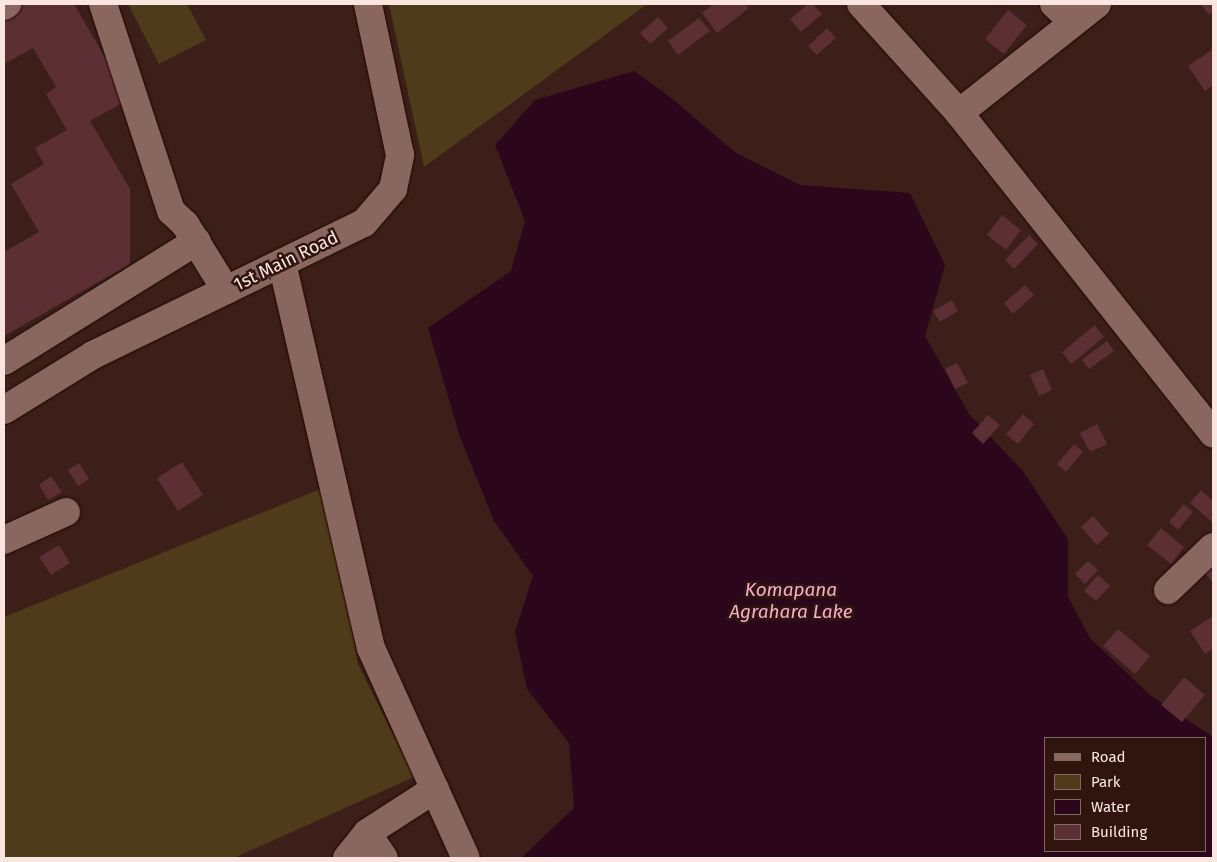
<!DOCTYPE html>
<style>
body{margin:0}
#map{position:relative;width:1217px;height:862px;overflow:hidden;background:#3b1f18;font-family:"Fira Sans",sans-serif}
div>[style]{position:absolute}
.green>*{inset:0;background:#4e3b1a}
.water>*{inset:0;background:#2c071b}
.building>*{inset:0;background:#5c2f35}
.roads{filter:drop-shadow(0 0 1px #200803) drop-shadow(0 0 1px #200803)}
.minor>*{height:28px;margin:-14px;padding:0 14px;transform-origin:14px;border-radius:14px;background:#89675e}
.tertiary>*{height:28px;margin:-14px;padding:0 14px;transform-origin:14px;border-radius:14px;background:#89675e}
span{translate:-50% -50%;white-space:nowrap;text-align:center;line-height:1.15;-webkit-text-stroke:5px #30150f;paint-order:stroke}
.street-label{font-size:18px;color:#fae6e1}
.water-label{font-size:19px;color:#f7adce;font-style:italic}
.frame{position:absolute;inset:0;border:5px solid #fae6e1;pointer-events:none}
.legend{position:absolute;left:1044px;top:737px;width:162px;height:115px;box-sizing:border-box;background:#30150f;border:1px solid #816963;margin:0;padding:6px 9px;list-style:none;font-size:15px;color:#fae6e1}
.legend li{display:flex;align-items:center;gap:10px;height:25px}
.legend b{width:25px;border:1px solid #816963}
</style>
<div id="map">
<div class="green">
<div style="clip-path:polygon(128px 4px,187px 4px,206px 40px,159px 64px)"></div>
<div style="clip-path:polygon(389px 4px,645px 4px,646px 5px,424px 167px)"></div>
<div style="clip-path:polygon(328px 486px,358px 664px,414px 777px,234px 858px,4px 858px,4px 617px)"></div>
</div>
<div class="water">
<div style="clip-path:polygon(evenodd,634px 71px,669px 96px,736px 153px,800px 185px,910px 193px,945px 265px,925px 336px,969px 414px,1023px 471px,1068px 539px,1068px 597px,1090px 638px,1150px 695px,1213px 737px,1213px 858px,521px 858px,574px 808px,569px 743px,527px 689px,515px 632px,533px 576px,494px 521px,460px 437px,428px 328px,511px 271px,525px 221px,495px 145px,535px 100px,634px 71px,1046px 738px,1206px 738px,1206px 851px,1046px 851px,1046px 738px)"></div>
</div>
<div class="building">
<div style="clip-path:polygon(21px 4px,74px 4px,129px 99px,90px 121px,130px 189px,130px 264px,4px 336px,4px 252px,39px 232px,11px 184px,44px 164px,35px 148px,67px 130px,46px 94px,56px 87px,33px 48px,4px 64px,4px 14px)"></div>
<div style="clip-path:polygon(714px 4px,745px 4px,749px 8px,717px 33px,702px 13px)"></div>
<div style="clip-path:polygon(808px 4px,813px 4px,822px 14px,801px 32px,790px 19px)"></div>
<div style="clip-path:polygon(1201px 4px,1213px 4px,1213px 11px,1209px 15px)"></div>
<div style="clip-path:polygon(1008px 10px,1027px 25px,1004px 54px,985px 39px)"></div>
<div style="clip-path:polygon(658px 17px,668px 28px,650px 44px,640px 33px)"></div>
<div style="clip-path:polygon(699px 18px,710px 31px,678px 55px,668px 41px)"></div>
<div style="clip-path:polygon(827px 28px,836px 38px,817px 55px,808px 46px)"></div>
<div style="clip-path:polygon(1213px 49px,1213px 85px,1205px 91px,1188px 66px)"></div>
<div style="clip-path:polygon(1002px 215px,1021px 230px,1006px 250px,987px 235px)"></div>
<div style="clip-path:polygon(1029px 235px,1038px 244px,1014px 269px,1005px 260px)"></div>
<div style="clip-path:polygon(1025px 285px,1034px 295px,1013px 314px,1004px 303px)"></div>
<div style="clip-path:polygon(952px 300px,958px 311px,940px 322px,933px 311px)"></div>
<div style="clip-path:polygon(1095px 325px,1104px 337px,1071px 364px,1062px 352px)"></div>
<div style="clip-path:polygon(1107px 341px,1114px 351px,1089px 369px,1082px 360px)"></div>
<div style="clip-path:polygon(957px 363px,968px 383px,955px 389px,945px 369px)"></div>
<div style="clip-path:polygon(1043px 369px,1052px 390px,1039px 396px,1030px 375px)"></div>
<div style="clip-path:polygon(1023px 414px,1034px 424px,1018px 444px,1006px 434px)"></div>
<div style="clip-path:polygon(988px 415px,1000px 425px,983px 444px,972px 433px)"></div>
<div style="clip-path:polygon(1097px 424px,1107px 444px,1090px 452px,1080px 433px)"></div>
<div style="clip-path:polygon(1074px 444px,1083px 452px,1066px 472px,1057px 464px)"></div>
<div style="clip-path:polygon(182px 462px,203px 495px,178px 511px,157px 478px)"></div>
<div style="clip-path:polygon(79px 463px,89px 479px,78px 486px,68px 470px)"></div>
<div style="clip-path:polygon(51px 476px,62px 492px,48px 500px,39px 485px)"></div>
<div style="clip-path:polygon(1201px 490px,1213px 501px,1213px 523px,1190px 503px)"></div>
<div style="clip-path:polygon(1184px 504px,1193px 512px,1178px 530px,1169px 522px)"></div>
<div style="clip-path:polygon(1093px 516px,1109px 534px,1097px 545px,1081px 527px)"></div>
<div style="clip-path:polygon(1161px 528px,1184px 547px,1171px 564px,1147px 545px)"></div>
<div style="clip-path:polygon(59px 545px,70px 563px,51px 575px,39px 557px)"></div>
<div style="clip-path:polygon(1088px 561px,1098px 570px,1085px 584px,1075px 574px)"></div>
<div style="clip-path:polygon(1213px 564px,1213px 582px,1212px 582px,1200px 566px)"></div>
<div style="clip-path:polygon(1098px 575px,1110px 586px,1096px 601px,1084px 591px)"></div>
<div style="clip-path:polygon(1213px 616px,1213px 649px,1205px 654px,1190px 631px)"></div>
<div style="clip-path:polygon(1118px 629px,1150px 656px,1135px 674px,1103px 646px)"></div>
<div style="clip-path:polygon(1184px 677px,1205px 695px,1182px 722px,1161px 705px)"></div>
</div>
<div class="roads">
<div class="minor">
<div style="left:103px;top:4px;width:218px;rotate:71.8deg"></div>
<div style="left:171px;top:211px;width:19px;rotate:43deg"></div>
<div style="left:185px;top:224px;width:78px;rotate:58.2deg"></div>
<div style="left:861px;top:4px;width:147px;rotate:48deg"></div>
<div style="left:959px;top:113px;width:409px;rotate:51.6deg"></div>
<div style="left:1054px;top:4px;width:26px;rotate:43deg"></div>
<div style="left:4px;top:6px;width:4px;rotate:-34deg"></div>
<div style="left:959px;top:113px;width:176px;rotate:-38.3deg"></div>
<div style="left:282px;top:263px;width:395px;rotate:77deg"></div>
<div style="left:371px;top:648px;width:230px;rotate:65.7deg"></div>
<div style="left:4px;top:361px;width:227px;rotate:-31.9deg"></div>
<div style="left:4px;top:540px;width:68px;rotate:-24.3deg"></div>
<div style="left:1168px;top:590px;width:62px;rotate:-43.7deg"></div>
<div style="left:367px;top:833px;width:30px;rotate:56deg"></div>
<div style="left:347px;top:858px;width:32px;rotate:-51deg"></div>
<div style="left:367px;top:833px;width:81px;rotate:-32.9deg"></div>
</div>
<div class="tertiary">
<div style="left:4px;top:410px;width:105px;rotate:-31.7deg"></div>
<div style="left:93px;top:355px;width:301px;rotate:-26deg"></div>
<div style="left:364px;top:223px;width:45px;rotate:-49.5deg"></div>
<div style="left:393px;top:189px;width:35px;rotate:-78deg"></div>
<div style="left:400px;top:155px;width:154px;rotate:-102deg"></div>
</div>
</div>
<div class="street-label">
<span style="left:286px;top:261px;rotate:-26deg">1st Main Road</span>
</div>
<div class="water-label">
<span style="left:791px;top:601px">Komapana<br>Agrahara Lake</span>
</div>
<div class="frame"></div>
<ul class="legend">
<li><b style="height:6px;background:#89675e"></b>Road</li>
<li><b style="height:14px;background:#4e3b1a"></b>Park</li>
<li><b style="height:14px;background:#2c071b"></b>Water</li>
<li><b style="height:14px;background:#5c2f35"></b>Building</li>
</ul>
</div>
